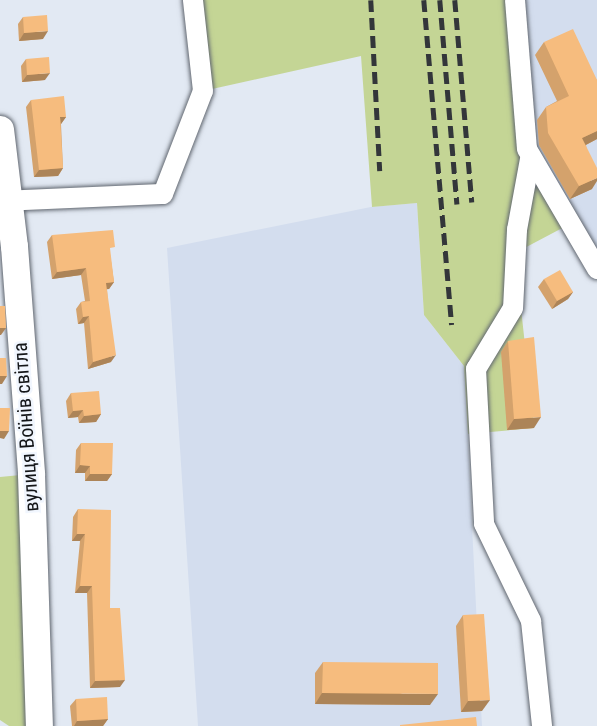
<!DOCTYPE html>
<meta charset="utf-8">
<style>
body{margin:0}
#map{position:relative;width:597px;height:726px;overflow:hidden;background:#e2e9f3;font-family:"Roboto Condensed",sans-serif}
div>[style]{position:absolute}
.built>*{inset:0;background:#d3ddee}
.green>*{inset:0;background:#c4d595}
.roads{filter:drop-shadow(0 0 2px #616770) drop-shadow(0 0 2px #616770)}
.street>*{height:20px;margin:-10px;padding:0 10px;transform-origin:10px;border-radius:10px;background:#fff}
.secondary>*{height:27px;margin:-13.5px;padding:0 13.5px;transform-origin:13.5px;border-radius:13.5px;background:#fff}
.rail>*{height:4.5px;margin-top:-2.25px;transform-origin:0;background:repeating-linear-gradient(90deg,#33363a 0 12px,transparent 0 18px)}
.wall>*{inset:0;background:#d4a26c}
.shaded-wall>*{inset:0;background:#ac8458}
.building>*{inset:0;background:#f6bc7e}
span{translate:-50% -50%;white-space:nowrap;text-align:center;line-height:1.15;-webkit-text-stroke:5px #f1f6fe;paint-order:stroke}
.street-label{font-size:20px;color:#131518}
</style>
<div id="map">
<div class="built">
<div style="clip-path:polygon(515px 0,597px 0,597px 269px,530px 159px)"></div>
<div style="clip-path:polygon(417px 203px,424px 315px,464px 366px,482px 726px,198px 726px,167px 248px,371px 207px)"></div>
</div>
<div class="green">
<div style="clip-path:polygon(193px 0,515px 0,522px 123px,568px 225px,515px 253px,534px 428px,468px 434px,464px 366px,424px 315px,417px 203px,372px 207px,361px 56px,203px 91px)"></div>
<div style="clip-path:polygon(31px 474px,39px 726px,9px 726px,0 720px,0 477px)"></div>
</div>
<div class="roads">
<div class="street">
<div style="left:515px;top:0;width:149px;rotate:85.4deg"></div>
<div style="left:527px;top:149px;width:139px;rotate:59.7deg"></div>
<div style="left:530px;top:159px;width:72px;rotate:100.4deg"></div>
<div style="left:517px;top:230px;width:78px;rotate:92.9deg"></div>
<div style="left:513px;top:308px;width:71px;rotate:121.2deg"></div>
<div style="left:476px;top:369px;width:155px;rotate:87deg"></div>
<div style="left:484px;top:524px;width:108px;rotate:64.1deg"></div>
<div style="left:531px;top:621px;width:106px;rotate:84deg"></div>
<div style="left:0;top:201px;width:163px;rotate:-2.5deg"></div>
<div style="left:163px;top:194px;width:110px;rotate:-68.8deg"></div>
<div style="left:203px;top:91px;width:92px;rotate:-96.3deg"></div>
</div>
<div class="secondary">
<div style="left:0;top:129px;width:118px;rotate:83.2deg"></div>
<div style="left:14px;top:246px;width:229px;rotate:85.7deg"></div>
<div style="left:31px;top:474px;width:252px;rotate:88.2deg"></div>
</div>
</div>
<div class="rail">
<div style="left:371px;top:0;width:171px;rotate:87deg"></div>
<div style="left:424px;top:0;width:326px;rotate:85.1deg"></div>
<div style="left:440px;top:0;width:205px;rotate:85.2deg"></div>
<div style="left:455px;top:0;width:203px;rotate:85.2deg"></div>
</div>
<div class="wall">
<div style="clip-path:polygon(23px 17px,43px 39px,19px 41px,18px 24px)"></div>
<div style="clip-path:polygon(544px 42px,597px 80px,597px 139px,586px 145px,592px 189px,570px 199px,539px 145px,537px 120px,546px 107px,557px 101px,535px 55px)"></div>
<div style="clip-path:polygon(26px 59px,45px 80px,22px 82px,21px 66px)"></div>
<div style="clip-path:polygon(31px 100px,66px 117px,61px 124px,63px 168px,58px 176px,34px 177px,26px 107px)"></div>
<div style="clip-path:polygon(52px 235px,110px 254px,114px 282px,109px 289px,107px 289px,111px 362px,88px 369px,84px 323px,78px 324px,76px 309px,81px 302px,85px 301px,81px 275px,52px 279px,47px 242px)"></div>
<div style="clip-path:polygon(544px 279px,573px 292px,568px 299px,552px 309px,538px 287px)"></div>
<div style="clip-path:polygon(508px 341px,534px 428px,507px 430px,501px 352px)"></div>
<div style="clip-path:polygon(71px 393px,101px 414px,96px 422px,79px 423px,78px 417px,68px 418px,66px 401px)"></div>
<div style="clip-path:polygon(81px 443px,112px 474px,107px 481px,85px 481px,85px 473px,75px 473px,76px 450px)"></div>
<div style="clip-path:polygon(78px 509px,110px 608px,120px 687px,90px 688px,87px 593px,75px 593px,80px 541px,72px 541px,73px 517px)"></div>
<div style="clip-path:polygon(463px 615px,482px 711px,461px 712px,456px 626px)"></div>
<div style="clip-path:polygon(323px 662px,430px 705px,315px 704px,315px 673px)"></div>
<div style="clip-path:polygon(76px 699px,108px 719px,103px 726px,72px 726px,70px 706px)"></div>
</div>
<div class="shaded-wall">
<div style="clip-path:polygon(48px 31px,43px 39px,19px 41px,24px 33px)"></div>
<div style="clip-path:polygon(50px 73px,45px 80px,22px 82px,27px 75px)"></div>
<div style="clip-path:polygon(60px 117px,66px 117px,61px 124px)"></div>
<div style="clip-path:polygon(597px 131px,597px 139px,574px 151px,582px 138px)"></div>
<div style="clip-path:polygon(63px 168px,58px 176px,34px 177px,39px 170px)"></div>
<div style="clip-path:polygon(597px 178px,597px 181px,592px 189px,570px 199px,579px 186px)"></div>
<div style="clip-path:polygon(86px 268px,81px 275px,52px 279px,57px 272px)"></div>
<div style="clip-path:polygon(114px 282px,109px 289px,101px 290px,106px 283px)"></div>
<div style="clip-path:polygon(573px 292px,568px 299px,552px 309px,557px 301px)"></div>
<div style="clip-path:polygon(89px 316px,84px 323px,78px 324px,83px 317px)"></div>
<div style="clip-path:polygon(0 328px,6px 328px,1px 335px,0 335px)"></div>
<div style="clip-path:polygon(116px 355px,111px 362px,88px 369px,93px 362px)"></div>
<div style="clip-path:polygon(0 376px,7px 376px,2px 384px,0 384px)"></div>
<div style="clip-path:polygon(83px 410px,78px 417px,68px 418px,73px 411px)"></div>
<div style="clip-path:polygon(101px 414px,96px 422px,79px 423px,84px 416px)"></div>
<div style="clip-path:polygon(541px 417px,534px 428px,507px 430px,514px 419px)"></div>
<div style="clip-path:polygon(0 431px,9px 431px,4px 439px,0 438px)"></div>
<div style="clip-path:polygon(80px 465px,90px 466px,85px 473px,75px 473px)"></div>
<div style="clip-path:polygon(90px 474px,112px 474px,107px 481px,85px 481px)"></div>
<div style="clip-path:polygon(77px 534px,85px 534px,80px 541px,72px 541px)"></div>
<div style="clip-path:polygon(80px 586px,92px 586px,87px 593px,75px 593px)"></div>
<div style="clip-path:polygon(125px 680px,120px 687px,90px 688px,95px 681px)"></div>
<div style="clip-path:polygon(322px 693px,438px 694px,430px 705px,315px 704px)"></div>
<div style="clip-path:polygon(490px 700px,482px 711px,461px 712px,468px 701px)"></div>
<div style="clip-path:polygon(108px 719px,103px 726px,74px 726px,77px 721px)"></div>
</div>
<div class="building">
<div style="clip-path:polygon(47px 15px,48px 31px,24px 33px,23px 17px)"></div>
<div style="clip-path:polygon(573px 29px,597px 80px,597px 131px,582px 138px,597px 168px,597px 178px,579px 186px,548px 133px,546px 107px,569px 96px,544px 42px)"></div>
<div style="clip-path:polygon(49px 57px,50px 73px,27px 75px,26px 59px)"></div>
<div style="clip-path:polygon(64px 96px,66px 117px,60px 117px,63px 168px,39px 170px,31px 100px)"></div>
<div style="clip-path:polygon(113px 230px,115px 247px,110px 248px,114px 282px,106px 283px,116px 355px,93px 362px,89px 316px,83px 317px,81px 302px,90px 301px,86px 268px,57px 272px,52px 235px)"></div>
<div style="clip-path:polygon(560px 270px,573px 292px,557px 301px,544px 279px)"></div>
<div style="clip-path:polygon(0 306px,5px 306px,6px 328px,0 328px)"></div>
<div style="clip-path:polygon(534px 337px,541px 417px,514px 419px,508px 341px)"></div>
<div style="clip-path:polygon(0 358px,6px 358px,7px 376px,0 376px)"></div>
<div style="clip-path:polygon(99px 391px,101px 414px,84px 416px,83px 410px,73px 411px,71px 393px)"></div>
<div style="clip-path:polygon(0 408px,10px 408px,9px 431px,0 431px)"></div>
<div style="clip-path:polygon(81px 443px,113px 443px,112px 474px,90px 474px,90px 466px,80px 465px)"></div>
<div style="clip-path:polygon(78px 509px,111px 510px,110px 608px,120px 608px,125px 680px,95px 681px,92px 586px,80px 586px,85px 534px,77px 534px)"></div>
<div style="clip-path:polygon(484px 614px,490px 700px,468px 701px,463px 615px)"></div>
<div style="clip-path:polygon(323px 662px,438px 663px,438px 694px,322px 693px)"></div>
<div style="clip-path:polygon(107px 697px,108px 719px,77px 721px,76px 699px)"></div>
<div style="clip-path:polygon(476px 717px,477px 726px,400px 726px,400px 725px)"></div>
</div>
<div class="street-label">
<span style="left:26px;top:427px;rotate:-94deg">вулиця Воїнів світла</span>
</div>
</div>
